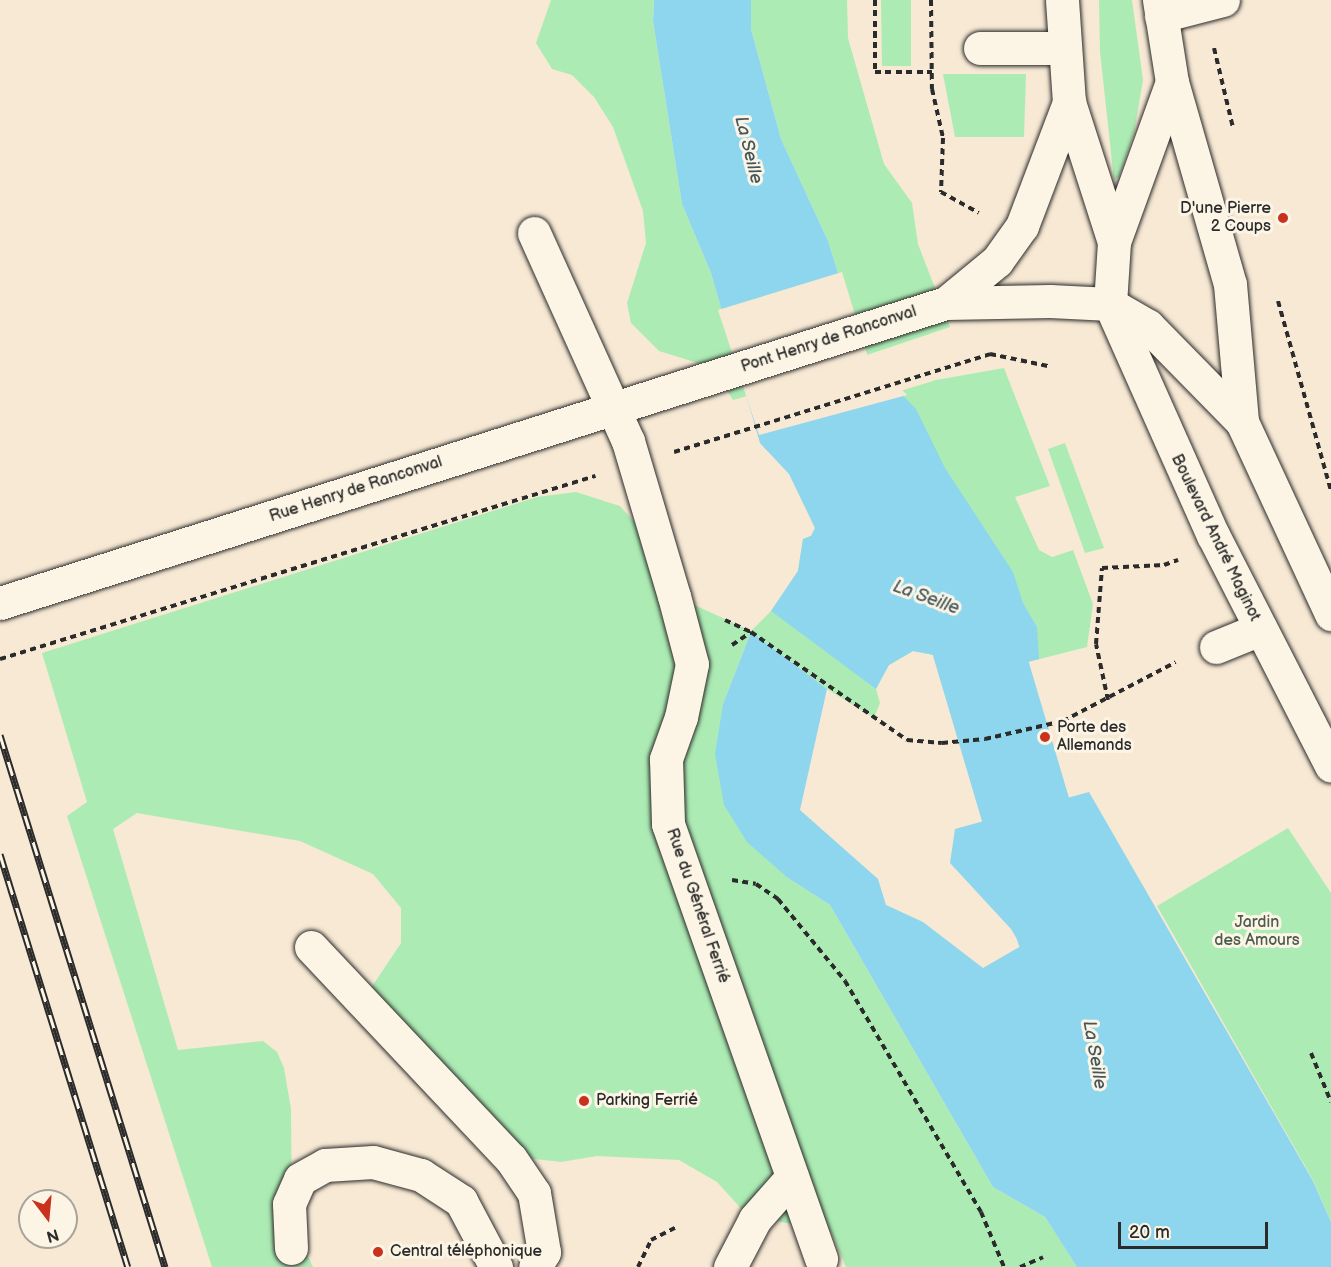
<!DOCTYPE html>
<meta charset="utf-8">
<style>
body{margin:0}
#map{position:relative;width:1331px;height:1267px;overflow:hidden;background:#f7e9d4;font-family:"Balsamiq Sans",sans-serif}
div>[style]{position:absolute}
.green>*{inset:0;background:#acecb4}
.water>*{inset:0;background:#8dd6ee}
.pier>*{inset:0;background:#f7e9d4}
.river>*{height:90px;margin:-45px;padding:0 45px;transform-origin:45px;border-radius:45px;background:#8dd6ee}
.path>*{height:4px;margin-top:-2px;transform-origin:0;background:repeating-linear-gradient(90deg,#2b2b2b 0 6px,transparent 0 10.5px)}
.roads{filter:drop-shadow(0 0 2px #2b2b2b) drop-shadow(0 0 2px #2b2b2b)}
.minor>*{height:33px;margin:-16.5px;padding:0 16.5px;transform-origin:16.5px;border-radius:16.5px;background:#fcf5e5}
.major>*{height:33px;margin:-16.5px;padding:0 16.5px;transform-origin:16.5px;border-radius:16.5px;background:#fcf5e5}
.rail>*{height:7px;margin-top:-3.5px;transform-origin:0;background:repeating-linear-gradient(90deg,#fcf5e5 0 14px,#2b2b2b 0 28px);box-sizing:border-box;border-block:2px solid #2b2b2b}
.dots>*{width:16px;height:16px;translate:-50% -50%;box-sizing:border-box;border:3px solid #fcf5e5;border-radius:50%}
span{translate:-50% -50%;white-space:nowrap;text-align:center;line-height:1.15;-webkit-text-stroke:6px #fcf5e5;paint-order:stroke}
.poi-label{font-size:16px;color:#2b2b2b}
.right{translate:-100% -50%;text-align:right}
.left{translate:0 -50%;text-align:left}
.street-label{font-size:16px;color:#2b2b2b}
.park-label{font-size:16px;color:#4b5b4d}
.water-label{font-size:18px;color:#44565c;font-style:italic}
.north{position:absolute;left:18px;top:1189px;width:60px;height:60px;box-sizing:border-box;background:#fcf5e5;border:2px solid #a8a49b;border-radius:50%;rotate:164deg;font-size:16px;font-weight:700;line-height:24px;text-align:center;color:#2b2b2b}
.north::after{content:'';display:block;margin:auto;width:21px;height:27px;background:#c8321e;clip-path:polygon(50% 0,100% 100%,50% 72%,0 100%)}
.scale{position:absolute;left:1118px;top:1222px;width:150px;height:27px;box-sizing:border-box;border:3px solid #2b2b2b;border-top:0;padding-left:8px;font-size:18px;line-height:21px;white-space:nowrap;color:#2b2b2b;-webkit-text-stroke:4px #fcf5e5;paint-order:stroke}
</style>
<div id="map">
<div class="green">
<div style="clip-path:polygon(551px 0,654px 0,653px 21px,682px 204px,711px 273px,747px 396px,733px 400px,719px 378px,701px 364px,659px 351px,631px 323px,627px 303px,646px 243px,643px 211px,613px 127px,594px 97px,572px 75px,552px 69px,536px 43px)"></div>
<div style="clip-path:polygon(751px 0,847px 0,848px 38px,884px 164px,912px 203px,918px 244px,950px 327px,864px 356px,828px 241px,781px 139px,751px 29px)"></div>
<div style="clip-path:polygon(881px 0,911px 0,911px 66px,882px 66px)"></div>
<div style="clip-path:polygon(1099px 0,1132px 0,1143px 80px,1134px 133px,1119px 177px,1114px 180px,1100px 52px)"></div>
<div style="clip-path:polygon(943px 74px,1026px 74px,1024px 137px,955px 137px)"></div>
<div style="clip-path:polygon(1004px 368px,1050px 486px,1015px 497px,1039px 550px,1052px 557px,1073px 550px,1093px 604px,1087px 647px,968px 677px,939px 656px,913px 651px,889px 665px,881px 677px,876px 689px,880px 703px,874px 718px,827px 689px,751px 632px,723px 704px,788px 878px,830px 905px,993px 1187px,1045px 1217px,1077px 1267px,846px 1267px,831px 1232px,747px 1215px,717px 1182px,679px 1160px,597px 1156px,561px 1162px,526px 1158px,369px 991px,401px 943px,401px 908px,373px 874px,300px 841px,137px 813px,113px 829px,178px 1050px,263px 1041px,277px 1052px,284px 1068px,291px 1109px,292px 1224px,313px 1267px,212px 1267px,67px 816px,87px 802px,42px 653px,537px 497px,576px 492px,620px 506px,660px 551px,675px 596px,751px 631px,771px 611px,798px 571px,803px 539px,811px 536px,815px 528px,790px 474px,760px 443px,759px 435px,936px 380px)"></div>
<div style="clip-path:polygon(1065px 443px,1104px 548px,1085px 553px,1048px 449px)"></div>
<div style="clip-path:polygon(1288px 828px,1331px 893px,1331px 1222px,1313px 1180px,1157px 906px)"></div>
</div>
<div class="water">
<div style="clip-path:polygon(654px 0,751px 0,751px 29px,781px 139px,828px 241px,864px 356px,916px 409px,945px 468px,1013px 572px,1023px 603px,1037px 627px,1039px 659px,968px 677px,939px 656px,913px 651px,889px 665px,876px 689px,771px 611px,798px 571px,803px 539px,811px 536px,815px 528px,789px 474px,760px 443px,711px 273px,682px 204px,653px 21px)"></div>
<div style="clip-path:polygon(751px 632px,827px 689px,800px 810px,878px 879px,886px 905px,923px 922px,983px 968px,1021px 946px,1011px 929px,950px 863px,955px 829px,1089px 792px,1313px 1181px,1331px 1222px,1331px 1267px,1077px 1267px,1045px 1217px,993px 1187px,830px 905px,788px 878px,747px 842px,724px 805px,715px 754px,723px 704px)"></div>
</div>
<div class="pier">
<div style="clip-path:polygon(842px 272px,867px 354px,907px 395px,759px 435px,718px 310px)"></div>
</div>
<div class="river">
<div style="left:908px;top:592px;width:62px;rotate:18.7deg"></div>
<div style="left:967px;top:612px;width:331px;rotate:73.5deg"></div>
</div>
<div class="path">
<div style="left:875px;top:0;width:72px;rotate:90deg"></div>
<div style="left:875px;top:72px;width:57px"></div>
<div style="left:931px;top:0;width:89px;rotate:89.4deg"></div>
<div style="left:932px;top:89px;width:50px;rotate:77.3deg"></div>
<div style="left:943px;top:138px;width:54px;rotate:92.1deg"></div>
<div style="left:941px;top:192px;width:43px;rotate:28.9deg"></div>
<div style="left:1214px;top:48px;width:82px;rotate:76.6deg"></div>
<div style="left:1278px;top:301px;width:197px;rotate:74.4deg"></div>
<div style="left:674px;top:452px;width:331px;rotate:-17.2deg"></div>
<div style="left:990px;top:354px;width:59px;rotate:11.7deg"></div>
<div style="left:725px;top:620px;width:29px;rotate:25deg"></div>
<div style="left:751px;top:632px;width:190px;rotate:34.7deg"></div>
<div style="left:907px;top:740px;width:35px;rotate:5deg"></div>
<div style="left:942px;top:743px;width:43px;rotate:-5.3deg"></div>
<div style="left:985px;top:739px;width:80px;rotate:-13deg"></div>
<div style="left:1063px;top:721px;width:127px;rotate:-27.6deg"></div>
<div style="left:732px;top:645px;width:23px;rotate:-34deg"></div>
<div style="left:0;top:659px;width:623px;rotate:-17.1deg"></div>
<div style="left:1108px;top:700px;width:57px;rotate:-102.1deg"></div>
<div style="left:1096px;top:644px;width:76px;rotate:-85.5deg"></div>
<div style="left:1102px;top:568px;width:62px;rotate:-2.8deg"></div>
<div style="left:1164px;top:565px;width:15px;rotate:-20deg"></div>
<div style="left:732px;top:880px;width:24px;rotate:9deg"></div>
<div style="left:756px;top:884px;width:27px;rotate:34deg"></div>
<div style="left:778px;top:899px;width:106px;rotate:50.7deg"></div>
<div style="left:845px;top:981px;width:268px;rotate:59.5deg"></div>
<div style="left:981px;top:1212px;width:60px;rotate:67.3deg"></div>
<div style="left:1311px;top:1053px;width:53px;rotate:67.8deg"></div>
<div style="left:638px;top:1267px;width:30px;rotate:-64deg"></div>
<div style="left:651px;top:1240px;width:27px;rotate:-27deg"></div>
<div style="left:1020px;top:1267px;width:25px;rotate:-23deg"></div>
</div>
<div class="roads">
<div class="minor">
<div style="left:1161px;top:16px;width:64px;rotate:-14.5deg"></div>
<div style="left:980px;top:48px;width:83px"></div>
<div style="left:534px;top:233px;width:228px;rotate:65.7deg"></div>
<div style="left:628px;top:441px;width:162px;rotate:73.5deg"></div>
<div style="left:674px;top:596px;width:70px;rotate:75.2deg"></div>
<div style="left:692px;top:664px;width:54px;rotate:101.7deg"></div>
<div style="left:681px;top:717px;width:45px;rotate:109.7deg"></div>
<div style="left:666px;top:759px;width:65px;rotate:88.2deg"></div>
<div style="left:668px;top:824px;width:461px;rotate:70.6deg"></div>
<div style="left:1114px;top:242px;width:170px;rotate:-70.1deg"></div>
<div style="left:1216px;top:647px;width:48px;rotate:-22.2deg"></div>
<div style="left:311px;top:947px;width:291px;rotate:46.7deg"></div>
<div style="left:511px;top:1159px;width:41px;rotate:55.9deg"></div>
<div style="left:534px;top:1193px;width:60px;rotate:80.4deg"></div>
<div style="left:544px;top:1252px;width:17px;rotate:121deg"></div>
<div style="left:291px;top:1248px;width:44px;rotate:-92.6deg"></div>
<div style="left:289px;top:1204px;width:27px;rotate:-66deg"></div>
<div style="left:300px;top:1179px;width:29px;rotate:-29deg"></div>
<div style="left:325px;top:1165px;width:48px;rotate:-3.6deg"></div>
<div style="left:373px;top:1162px;width:50px;rotate:15.2deg"></div>
<div style="left:421px;top:1175px;width:48px;rotate:33deg"></div>
<div style="left:461px;top:1201px;width:75px;rotate:62.1deg"></div>
<div style="left:730px;top:1267px;width:54px;rotate:-62.5deg"></div>
<div style="left:755px;top:1219px;width:56px;rotate:-48.6deg"></div>
</div>
<div class="major">
<div style="left:1062px;top:0;width:102px;rotate:86.1deg"></div>
<div style="left:1069px;top:102px;width:147px;rotate:72.2deg"></div>
<div style="left:1114px;top:242px;width:62px;rotate:93.7deg"></div>
<div style="left:1110px;top:304px;width:253px;rotate:66deg"></div>
<div style="left:1213px;top:535px;width:259px;rotate:62.9deg"></div>
<div style="left:1159px;top:0;width:83px;rotate:81deg"></div>
<div style="left:1172px;top:82px;width:210px;rotate:74deg"></div>
<div style="left:1230px;top:284px;width:139px;rotate:85deg"></div>
<div style="left:946px;top:303px;width:66px;rotate:-39.5deg"></div>
<div style="left:997px;top:261px;width:43px;rotate:-54.5deg"></div>
<div style="left:1022px;top:226px;width:133px;rotate:-69.2deg"></div>
<div style="left:0;top:603px;width:992px;rotate:-17.6deg"></div>
<div style="left:946px;top:303px;width:104px;rotate:-1.1deg"></div>
<div style="left:1050px;top:301px;width:60px;rotate:2.9deg"></div>
<div style="left:1110px;top:304px;width:44px;rotate:30.1deg"></div>
<div style="left:1148px;top:326px;width:134px;rotate:45.6deg"></div>
<div style="left:1242px;top:422px;width:212px;rotate:65.1deg"></div>
</div>
</div>
<div class="rail">
<div style="left:0;top:735px;width:557px;rotate:72.77deg"></div>
<div style="left:0;top:854px;width:432px;rotate:72.8deg"></div>
</div>
<div class="dots">
<div style="left:1283px;top:218px;background:#c8321e"></div>
<div style="left:1045px;top:737px;background:#c8321e"></div>
<div style="left:584px;top:1101px;background:#c8321e"></div>
<div style="left:378px;top:1252px;background:#c8321e"></div>
</div>
<div class="poi-label">
<span class="right" style="left:1271px;top:218px">D'une Pierre<br>2 Coups</span>
<span class="left" style="left:1057px;top:737px">Porte des<br>Allemands</span>
<span class="left" style="left:596px;top:1101px">Parking Ferrié</span>
<span class="left" style="left:390px;top:1252px">Central téléphonique</span>
</div>
<div class="street-label">
<span style="left:829px;top:340px;rotate:-18deg">Pont Henry de Ranconval</span>
<span style="left:356px;top:490px;rotate:-18deg">Rue Henry de Ranconval</span>
<span style="left:1215px;top:538px;rotate:64deg">Boulevard André Maginot</span>
<span style="left:697px;top:906px;rotate:71deg">Rue du Général Ferrié</span>
</div>
<div class="park-label">
<span style="left:1257px;top:932px">Jardin<br>des Amours</span>
</div>
<div class="water-label">
<span style="left:748px;top:150px;rotate:76deg">La Seille</span>
<span style="left:926px;top:598px;rotate:20deg">La Seille</span>
<span style="left:1094px;top:1055px;rotate:80deg">La Seille</span>
</div>
<div class="north">N</div>
<div class="scale">20 m</div>
</div>
